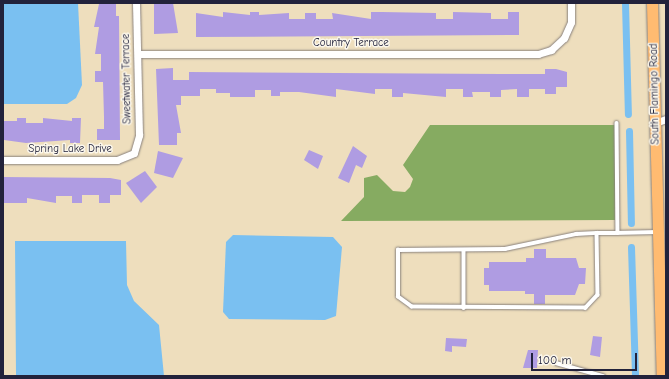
<!DOCTYPE html>
<style>
body{margin:0}
#map{position:relative;width:669px;height:379px;overflow:hidden;background:#eedebd;font-family:"Comic Neue",sans-serif}
div>[style]{position:absolute}
.forest>*{inset:0;background:#86ab61}
.water>*{inset:0;background:#7ac0f1}
.canal>*{height:7px;margin:-3.5px;padding:0 3.5px;transform-origin:3.5px;border-radius:3.5px;background:#7ac0f1}
.building>*{inset:0;background:#af9ce2}
.roads{filter:drop-shadow(0 0 1px #88807c) drop-shadow(0 0 1px #88807c)}
.service>*{height:3.5px;margin:-1.75px;padding:0 1.75px;transform-origin:1.75px;border-radius:1.75px;background:#fff}
.minor>*{height:7px;margin:-3.5px;padding:0 3.5px;transform-origin:3.5px;border-radius:3.5px;background:#fff}
.trunk>*{height:11px;margin:-5.5px;padding:0 5.5px;transform-origin:5.5px;border-radius:5.5px;background:#ffbb71}
span{translate:-50% -50%;white-space:nowrap;text-align:center;line-height:1.15;-webkit-text-stroke:3px #fbf7ec;paint-order:stroke}
.street-label{font-size:11px;color:#22223b}
.frame{position:absolute;inset:0;border:4px solid #22223b;pointer-events:none}
.scale{position:absolute;left:531px;top:353px;width:106px;height:18px;box-sizing:border-box;border:2px solid #22223b;border-top:0;padding-left:5px;font-size:12px;line-height:14px;white-space:nowrap;color:#22223b;-webkit-text-stroke:3px #fbf7ec;paint-order:stroke}
</style>
<div id="map">
<div class="forest">
<div style="clip-path:polygon(430px 125px,615px 125px,615px 220px,341px 221px,364px 197px,364px 178px,377px 175px,393px 191px,405px 192px,410px 187px,413px 179px,403px 165px)"></div>
</div>
<div class="water">
<div style="clip-path:polygon(3px 3px,78px 3px,82px 85px,76px 98px,67px 104px,3px 104px)"></div>
<div style="clip-path:polygon(233px 235px,333px 237px,342px 247px,336px 316px,325px 320px,229px 319px,223px 312px,226px 242px)"></div>
<div style="clip-path:polygon(15px 241px,126px 241px,127px 285px,134px 301px,159px 325px,164px 376px,16px 376px)"></div>
</div>
<div class="canal">
<div style="left:625px;top:3px;width:111px;rotate:88.5deg"></div>
<div style="left:629px;top:131px;width:92px;rotate:88.8deg"></div>
<div style="left:631px;top:247px;width:129px;rotate:88.2deg"></div>
</div>
<div class="building">
<div style="clip-path:polygon(154px 3px,173px 3px,178px 33px,154px 34px)"></div>
<div style="clip-path:polygon(99px 4px,116px 4px,116px 16px,119px 16px,120px 140px,97px 140px,97px 129px,104px 129px,104px 117px,103px 82px,95px 82px,95px 71px,101px 71px,101px 54px,95px 54px,99px 27px,94px 27px)"></div>
<div style="clip-path:polygon(223px 12px,250px 15px,250px 12px,259px 12px,259px 15px,289px 13px,289px 19px,305px 19px,305px 13px,316px 13px,316px 19px,333px 19px,332px 13px,371px 19px,371px 12px,382px 12px,436px 13px,436px 19px,453px 19px,453px 12px,491px 13px,491px 19px,508px 19px,508px 12px,519px 12px,519px 35px,196px 37px,196px 13px,223px 17px)"></div>
<div style="clip-path:polygon(173px 68px,173px 80px,189px 80px,189px 72px,501px 74px,545px 74px,545px 69px,556px 69px,567px 72px,567px 87px,556px 87px,556px 94px,545px 94px,545px 89px,529px 89px,529px 97px,517px 97px,517px 89px,501px 90px,501px 97px,490px 97px,490px 92px,472px 92px,473px 97px,463px 97px,463px 89px,446px 89px,446px 97px,403px 93px,403px 97px,392px 97px,392px 89px,375px 89px,375px 94px,336px 89px,336px 97px,299px 92px,280px 92px,280px 96px,271px 96px,271px 90px,255px 90px,255px 97px,230px 97px,230px 93px,216px 93px,216px 89px,200px 89px,200px 96px,181px 96px,181px 105px,176px 105px,181px 133px,177px 133px,177px 145px,159px 145px,156px 69px)"></div>
<div style="clip-path:polygon(17px 118px,26px 118px,26px 123px,43px 123px,43px 118px,72px 121px,72px 118px,81px 118px,80px 143px,70px 143px,70px 140px,26px 143px,4px 140px,4px 121px,17px 121px)"></div>
<div style="clip-path:polygon(353px 146px,367px 156px,362px 168px,356px 165px,349px 183px,338px 178px)"></div>
<div style="clip-path:polygon(309px 150px,323px 156px,318px 169px,304px 160px)"></div>
<div style="clip-path:polygon(158px 151px,183px 158px,173px 178px,154px 173px)"></div>
<div style="clip-path:polygon(145px 171px,157px 187px,141px 203px,126px 183px)"></div>
<div style="clip-path:polygon(3px 177px,110px 178px,121px 180px,121px 195px,110px 195px,110px 203px,99px 203px,99px 195px,82px 195px,82px 203px,72px 203px,72px 196px,56px 196px,56px 203px,27px 198px,27px 203px,3px 203px)"></div>
<div style="clip-path:polygon(534px 249px,546px 249px,546px 258px,576px 258px,579px 268px,586px 268px,585px 284px,579px 284px,575px 295px,545px 295px,545px 304px,534px 304px,534px 294px,525px 294px,525px 291px,489px 291px,489px 285px,484px 285px,484px 268px,489px 268px,489px 262px,526px 262px,526px 258px,534px 258px)"></div>
<div style="clip-path:polygon(593px 336px,602px 337px,600px 357px,590px 355px)"></div>
<div style="clip-path:polygon(446px 338px,467px 339px,466px 347px,452px 346px,452px 352px,445px 351px)"></div>
<div style="clip-path:polygon(528px 350px,538px 350px,537px 368px,523px 368px)"></div>
</div>
<div class="roads">
<div class="service">
<div style="left:617px;top:123px;width:110px;rotate:89.5deg"></div>
<div style="left:597px;top:233px;width:62px;rotate:89.1deg"></div>
<div style="left:598px;top:295px;width:18px;rotate:133deg"></div>
<div style="left:586px;top:308px;width:174px;rotate:-179.7deg"></div>
<div style="left:412px;top:307px;width:17px;rotate:-144deg"></div>
<div style="left:398px;top:297px;width:47px;rotate:-90deg"></div>
<div style="left:398px;top:250px;width:107px;rotate:-0.5deg"></div>
<div style="left:505px;top:249px;width:73px;rotate:-11.9deg"></div>
<div style="left:576px;top:234px;width:21px;rotate:-3deg"></div>
<div style="left:597px;top:233px;width:17px"></div>
<div style="left:614px;top:233px;width:43px;rotate:-1.3deg"></div>
<div style="left:464px;top:250px;width:58px;rotate:90deg"></div>
<div style="left:556px;top:363px;width:49px;rotate:15.5deg"></div>
</div>
<div class="minor">
<div style="left:138px;top:54px;width:400px"></div>
<div style="left:538px;top:54px;width:14px;rotate:-17deg"></div>
<div style="left:551px;top:50px;width:18px;rotate:-43deg"></div>
<div style="left:564px;top:38px;width:17px;rotate:-66deg"></div>
<div style="left:571px;top:22px;width:19px;rotate:-90deg"></div>
<div style="left:655px;top:123px;width:12px;rotate:-20deg"></div>
<div style="left:3px;top:160px;width:114px"></div>
<div style="left:117px;top:160px;width:18px;rotate:-22deg"></div>
<div style="left:134px;top:153px;width:19px;rotate:-74deg"></div>
<div style="left:139px;top:135px;width:132px;rotate:-91.3deg"></div>
</div>
<div class="trunk">
<div style="left:652px;top:3px;width:373px;rotate:88.5deg"></div>
</div>
</div>
<div class="street-label">
<span style="left:351px;top:43px">Country Terrace</span>
<span style="left:127px;top:79px;rotate:-91deg">Sweetwater Terrace</span>
<span style="left:655px;top:94px;rotate:-91deg">South Flamingo Road</span>
<span style="left:70px;top:149px">Spring Lake Drive</span>
</div>
<div class="frame"></div>
<div class="scale">100 m</div>
</div>
